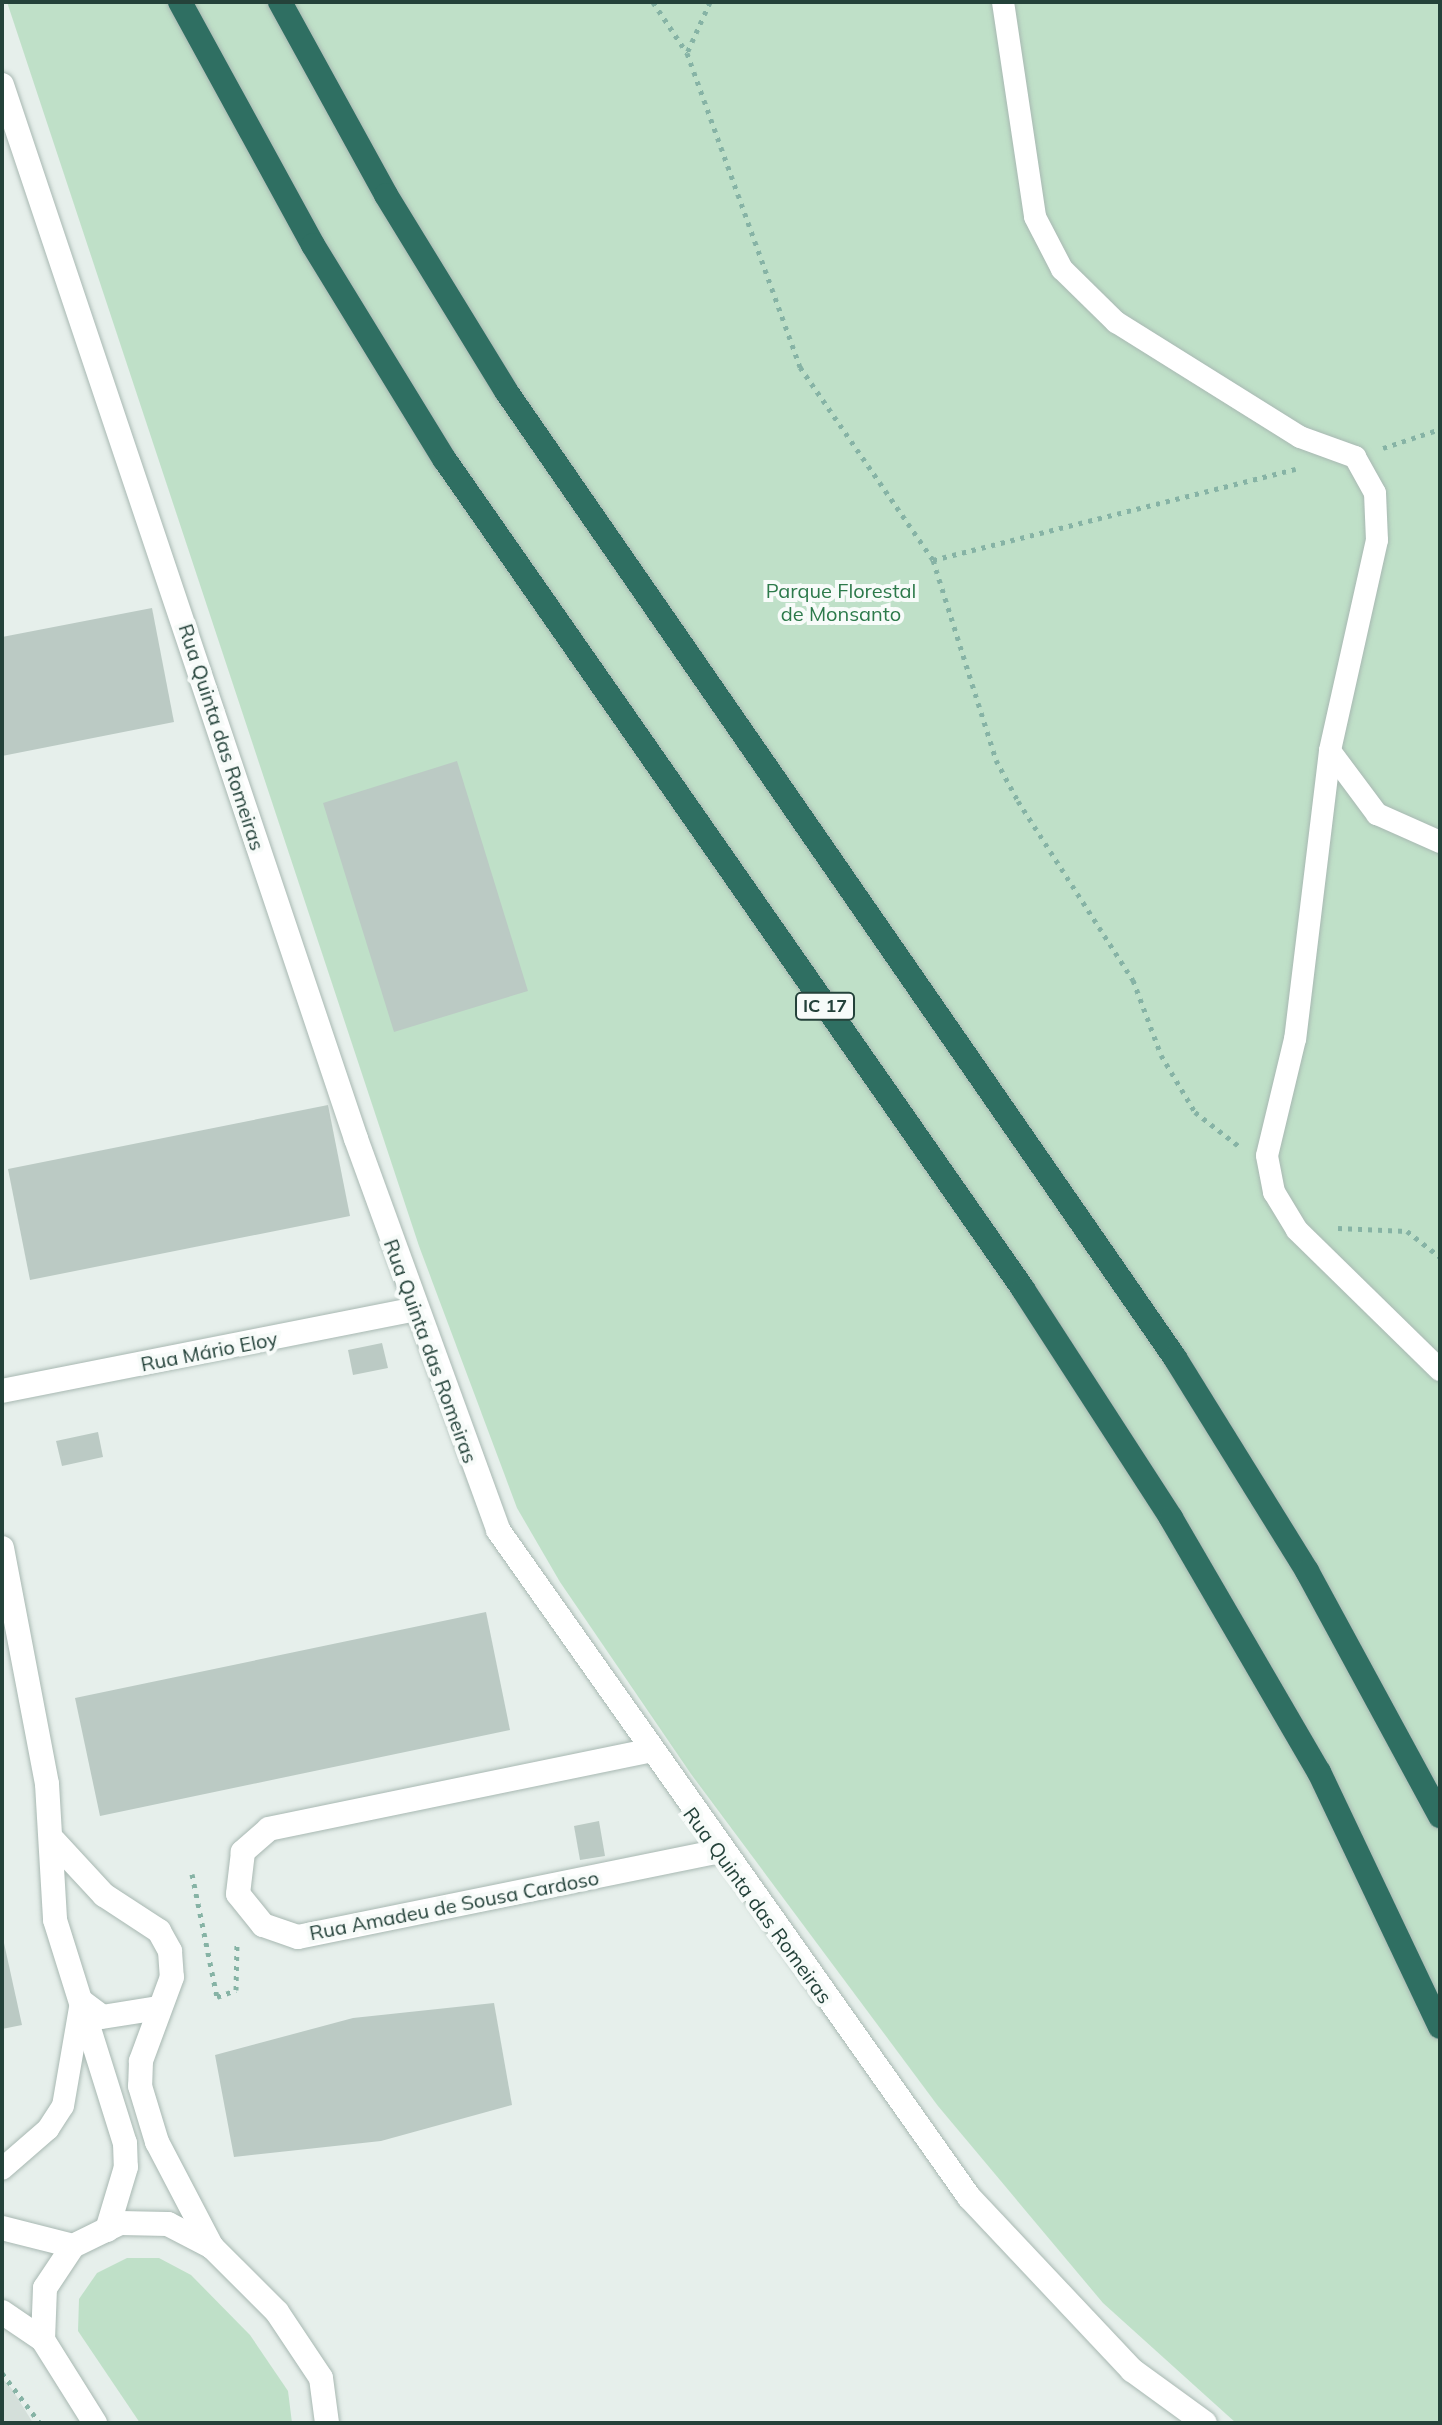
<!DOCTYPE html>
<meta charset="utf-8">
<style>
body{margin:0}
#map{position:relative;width:1442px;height:2425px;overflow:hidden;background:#e6efeb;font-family:Mulish,sans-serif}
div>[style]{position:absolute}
.built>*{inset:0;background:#d4dfda}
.green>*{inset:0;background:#bfe0c8}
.building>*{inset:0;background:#bbcac4}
.path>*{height:5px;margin-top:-2.5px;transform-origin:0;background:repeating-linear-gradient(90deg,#86b3a5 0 4px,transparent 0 10px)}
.roads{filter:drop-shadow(0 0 2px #a8b8b2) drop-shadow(0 0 2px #a8b8b2)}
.service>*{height:22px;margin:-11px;padding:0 11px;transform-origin:11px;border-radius:11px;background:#fff}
.minor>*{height:24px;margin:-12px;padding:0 12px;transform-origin:12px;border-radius:12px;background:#fff}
.tertiary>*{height:24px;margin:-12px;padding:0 12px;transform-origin:12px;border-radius:12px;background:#fff}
.motorway>*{height:24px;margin:-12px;padding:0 12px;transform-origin:12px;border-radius:12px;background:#2f6f62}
span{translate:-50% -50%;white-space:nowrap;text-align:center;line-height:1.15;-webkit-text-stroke:8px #f7fbf9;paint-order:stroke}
.shield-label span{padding:2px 6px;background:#f7fbf9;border:2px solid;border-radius:6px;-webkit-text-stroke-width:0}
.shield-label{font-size:18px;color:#24423a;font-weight:700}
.park-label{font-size:20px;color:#2d7a4b}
.street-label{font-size:20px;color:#24423a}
.frame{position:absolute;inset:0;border:4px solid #24423a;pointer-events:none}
</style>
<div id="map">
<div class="built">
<div style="clip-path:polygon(2px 2378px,12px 2389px,33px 2423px,2px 2423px)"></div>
</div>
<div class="green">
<div style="clip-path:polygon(7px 2px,1440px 2px,1440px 2423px,1236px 2423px,1103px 2303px,938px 2106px,691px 1774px,560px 1582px,517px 1508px,419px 1246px)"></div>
<div style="clip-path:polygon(127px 2258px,159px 2258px,191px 2275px,250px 2335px,288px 2391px,292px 2423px,140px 2423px,78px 2331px,79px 2299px,97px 2273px)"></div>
</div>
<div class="building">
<div style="clip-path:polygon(152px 608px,174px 722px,2px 756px,2px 637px)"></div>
<div style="clip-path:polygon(457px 761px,528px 991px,394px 1032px,323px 803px)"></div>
<div style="clip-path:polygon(328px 1105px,350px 1216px,30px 1280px,8px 1169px)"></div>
<div style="clip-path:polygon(382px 1343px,388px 1368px,353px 1375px,348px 1350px)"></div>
<div style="clip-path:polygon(98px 1432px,103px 1457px,62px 1466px,56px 1441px)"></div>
<div style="clip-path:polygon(486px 1612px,510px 1730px,100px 1816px,75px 1698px)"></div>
<div style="clip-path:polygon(599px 1821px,605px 1856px,580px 1860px,574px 1826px)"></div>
<div style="clip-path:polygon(2px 1934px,22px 2025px,2px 2029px)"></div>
<div style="clip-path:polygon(494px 2003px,512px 2105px,381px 2141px,234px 2157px,215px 2055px,353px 2018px)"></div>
</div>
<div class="path">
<div style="left:653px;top:2px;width:61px;rotate:56.3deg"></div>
<div style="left:710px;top:2px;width:56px;rotate:114.3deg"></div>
<div style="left:687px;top:53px;width:334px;rotate:70.2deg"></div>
<div style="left:800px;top:367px;width:234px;rotate:55.4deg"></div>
<div style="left:933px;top:560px;width:210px;rotate:72.5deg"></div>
<div style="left:996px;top:760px;width:47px;rotate:61.8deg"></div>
<div style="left:1018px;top:801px;width:213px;rotate:57.3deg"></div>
<div style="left:1133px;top:980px;width:80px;rotate:69.5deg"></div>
<div style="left:1161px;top:1055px;width:66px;rotate:59.2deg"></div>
<div style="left:1195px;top:1112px;width:57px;rotate:37.9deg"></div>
<div style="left:1383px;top:448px;width:60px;rotate:-18.4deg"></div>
<div style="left:933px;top:560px;width:374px;rotate:-14.1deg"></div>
<div style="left:1338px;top:1228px;width:69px;rotate:2.5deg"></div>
<div style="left:1407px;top:1231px;width:42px;rotate:38.2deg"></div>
<div style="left:192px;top:1874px;width:126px;rotate:78.5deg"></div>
<div style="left:217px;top:1997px;width:20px;rotate:-20deg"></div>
<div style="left:236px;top:1990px;width:47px;rotate:-88.8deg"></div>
<div style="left:2px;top:2373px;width:63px;rotate:52.8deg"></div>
</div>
<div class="roads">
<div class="service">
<div style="left:1003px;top:2px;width:217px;rotate:81.5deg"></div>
<div style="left:1035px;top:217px;width:59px;rotate:62.6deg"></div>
<div style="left:1062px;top:269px;width:76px;rotate:44.5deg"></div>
<div style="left:1116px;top:322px;width:217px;rotate:32deg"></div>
<div style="left:1300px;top:437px;width:59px;rotate:20deg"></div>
<div style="left:1355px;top:457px;width:41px;rotate:60.9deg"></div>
<div style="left:1375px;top:493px;width:47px;rotate:87.6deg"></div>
<div style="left:1377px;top:540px;width:216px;rotate:102.6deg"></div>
<div style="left:1330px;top:751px;width:290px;rotate:96.9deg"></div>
<div style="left:1295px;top:1039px;width:120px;rotate:103.5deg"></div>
<div style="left:1267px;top:1156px;width:37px;rotate:79deg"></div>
<div style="left:1274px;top:1192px;width:44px;rotate:58.8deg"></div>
<div style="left:1297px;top:1230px;width:200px;rotate:44.4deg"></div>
<div style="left:1330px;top:751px;width:79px;rotate:53.3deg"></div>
<div style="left:1377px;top:814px;width:69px;rotate:24deg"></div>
<div style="left:2px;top:2169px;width:61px;rotate:-41deg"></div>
<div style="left:48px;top:2129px;width:27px;rotate:-57deg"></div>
<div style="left:63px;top:2106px;width:106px;rotate:-80.2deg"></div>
</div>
<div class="minor">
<div style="left:2px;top:85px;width:1112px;rotate:71.43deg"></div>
<div style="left:356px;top:1139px;width:416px;rotate:70deg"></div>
<div style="left:498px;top:1530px;width:817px;rotate:54.77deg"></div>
<div style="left:969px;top:2197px;width:238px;rotate:46.7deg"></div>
<div style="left:1132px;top:2370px;width:90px;rotate:36deg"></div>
<div style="left:2px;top:1391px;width:422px;rotate:-11.2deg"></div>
<div style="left:2px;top:1548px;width:240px;rotate:79.2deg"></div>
<div style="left:47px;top:1784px;width:136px;rotate:86.6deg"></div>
<div style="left:55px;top:1920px;width:234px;rotate:72.6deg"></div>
<div style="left:125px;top:2143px;width:24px;rotate:88deg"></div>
<div style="left:126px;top:2167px;width:66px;rotate:106.8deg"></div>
<div style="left:648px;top:1751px;width:387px;rotate:168.4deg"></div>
<div style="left:269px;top:1829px;width:35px;rotate:139deg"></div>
<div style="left:243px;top:1852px;width:42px;rotate:96.8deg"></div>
<div style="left:238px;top:1894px;width:40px;rotate:51deg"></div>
<div style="left:263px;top:1925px;width:37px;rotate:19deg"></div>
<div style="left:298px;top:1937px;width:431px;rotate:-11.5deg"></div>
<div style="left:54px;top:1841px;width:74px;rotate:47.2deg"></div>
<div style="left:104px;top:1895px;width:66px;rotate:33.2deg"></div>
<div style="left:159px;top:1931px;width:23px;rotate:61deg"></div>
<div style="left:170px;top:1951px;width:26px;rotate:86deg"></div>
<div style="left:172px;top:1977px;width:90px;rotate:110.3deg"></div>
<div style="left:141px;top:2061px;width:25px;rotate:92deg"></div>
<div style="left:140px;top:2086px;width:59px;rotate:73.1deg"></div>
<div style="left:157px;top:2142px;width:119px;rotate:62.4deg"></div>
<div style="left:81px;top:2001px;width:26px;rotate:37deg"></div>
<div style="left:102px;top:2017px;width:58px;rotate:-9deg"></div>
</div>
<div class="tertiary">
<div style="left:2px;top:2228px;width:73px;rotate:14.2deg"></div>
<div style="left:2px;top:2312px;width:50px;rotate:34.3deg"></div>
<div style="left:43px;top:2340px;width:98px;rotate:57.9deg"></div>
<div style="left:43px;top:2340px;width:52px;rotate:-87.8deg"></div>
<div style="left:45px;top:2288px;width:50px;rotate:-56.3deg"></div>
<div style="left:73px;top:2246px;width:52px;rotate:-26.1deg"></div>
<div style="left:120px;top:2223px;width:48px;rotate:1.2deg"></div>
<div style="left:168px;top:2224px;width:50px;rotate:27.6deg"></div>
<div style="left:212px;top:2247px;width:92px;rotate:45deg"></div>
<div style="left:277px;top:2312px;width:79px;rotate:56.3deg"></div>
<div style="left:321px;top:2378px;width:45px;rotate:82.4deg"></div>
</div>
<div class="motorway">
<div style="left:180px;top:2px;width:277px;rotate:61.3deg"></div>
<div style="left:313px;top:245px;width:252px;rotate:58.5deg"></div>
<div style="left:445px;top:460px;width:1011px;rotate:55.11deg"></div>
<div style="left:1023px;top:1289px;width:273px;rotate:57.1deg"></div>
<div style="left:1171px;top:1518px;width:294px;rotate:59.8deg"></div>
<div style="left:1319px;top:1772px;width:282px;rotate:64.6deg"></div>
<div style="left:280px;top:2px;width:220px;rotate:61.2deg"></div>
<div style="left:386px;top:195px;width:230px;rotate:58.5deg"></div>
<div style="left:506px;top:391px;width:1176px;rotate:55.32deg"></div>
<div style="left:1175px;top:1358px;width:251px;rotate:58.2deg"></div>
<div style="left:1307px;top:1571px;width:279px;rotate:61.5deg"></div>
</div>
</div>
<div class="shield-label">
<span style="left:825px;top:1006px">IC 17</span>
</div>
<div class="park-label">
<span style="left:841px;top:602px">Parque Florestal<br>de Monsanto</span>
</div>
<div class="street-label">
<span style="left:222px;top:737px;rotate:72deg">Rua Quinta das Romeiras</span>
<span style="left:209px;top:1351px;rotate:-11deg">Rua Mário Eloy</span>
<span style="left:431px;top:1351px;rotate:70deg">Rua Quinta das Romeiras</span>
<span style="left:454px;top:1905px;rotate:-11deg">Rua Amadeu de Sousa Cardoso</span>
<span style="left:758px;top:1905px;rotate:54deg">Rua Quinta das Romeiras</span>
</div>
<div class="frame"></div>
</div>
